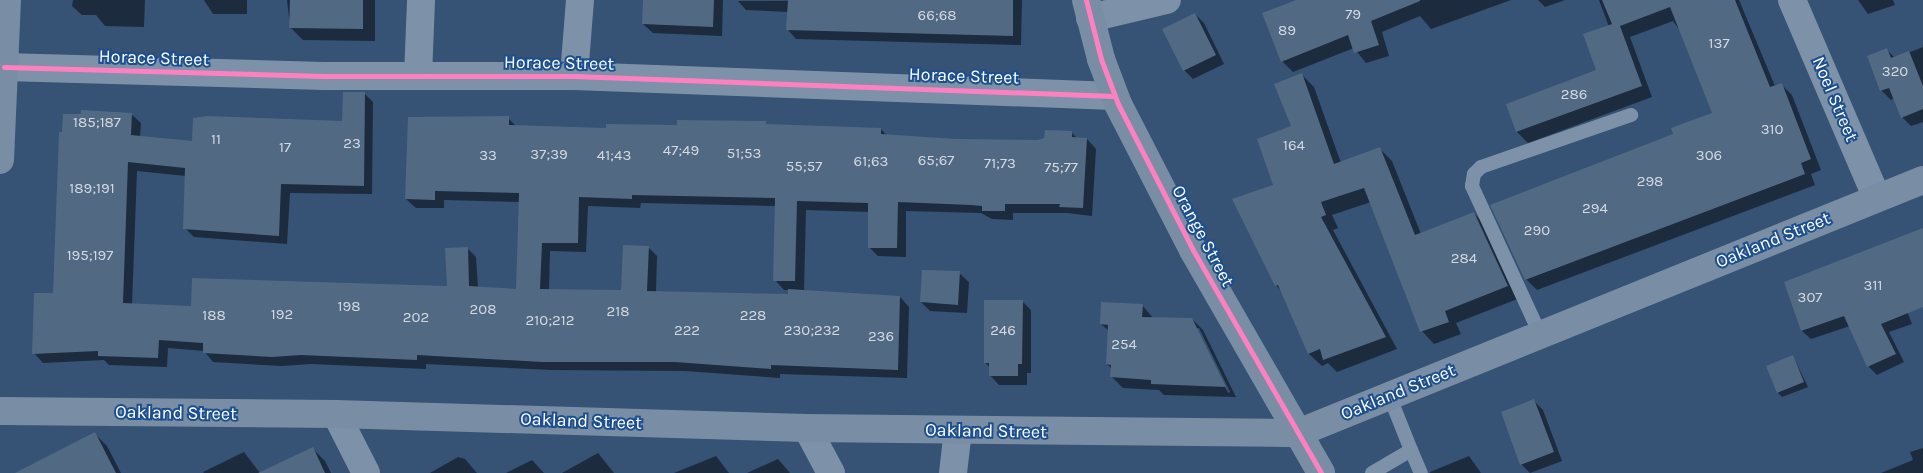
<!DOCTYPE html>
<style>
body{margin:0}
#map{position:relative;width:1923px;height:473px;overflow:hidden;background:#365274;font-family:Karla,sans-serif}
div>[style]{position:absolute}
.shadow>*{inset:0;background:#0007}
.building>*{inset:0;background:#526984}
.lane>*{height:14px;margin:-7px;padding:0 7px;transform-origin:7px;border-radius:7px;background:#7d92a8}
.street>*{height:28px;margin:-14px;padding:0 14px;transform-origin:14px;border-radius:14px;background:#7d92a8}
.secondary>*{height:28px;margin:-14px;padding:0 14px;transform-origin:14px;border-radius:14px;background:#798da4}
.cycleway>*{height:5px;margin:-2.5px;padding:0 2.5px;transform-origin:2.5px;border-radius:2.5px;background:#ff80c0}
span{translate:-50% -50%;white-space:nowrap;text-align:center;line-height:1.15;-webkit-text-stroke:4px #1b4f8f;paint-order:stroke}
.number-label{font-size:15px;color:#d4dae0}
.number-label span{-webkit-text-stroke-width:0}
.street-label{font-size:18px;color:#fff}
</style>
<div id="map">
<div class="shadow">
<div style="clip-path:polygon(73px 0,145px 0,144px 27px,105px 26px,96px 15px,82px 15px,72px 6px)"></div>
<div style="clip-path:polygon(204px 0,247px 0,247px 14px,213px 14px)"></div>
<div style="clip-path:polygon(287px 0,375px 0,375px 41px,303px 40px,290px 27px)"></div>
<div style="clip-path:polygon(644px 0,723px 0,722px 36px,653px 33px,643px 24px)"></div>
<div style="clip-path:polygon(1022px 0,1021px 45px,796px 39px,788px 30px,788px 12px,746px 10px,738px 1px)"></div>
<div style="clip-path:polygon(1325px 0,1511px 0,1431px 29px,1420px 16px,1382px 32px,1389px 56px,1366px 63px,1354px 48px,1293px 72px,1282px 61px)"></div>
<div style="clip-path:polygon(1538px 0,1565px 0,1545px 7px)"></div>
<div style="clip-path:polygon(1599px 0,1739px 0,1775px 86px,1781px 84px,1792px 95px,1821px 170px,1811px 174px,1815px 185px,1537px 290px,1526px 279px,1675px 135px,1714px 113px,1681px 32px,1673px 21px,1630px 37px,1652px 97px,1528px 143px,1517px 132px,1507px 104px,1597px 71px,1609px 27px)"></div>
<div style="clip-path:polygon(1858px 0,1893px 0,1895px 5px,1868px 14px)"></div>
<div style="clip-path:polygon(1195px 14px,1204px 23px,1224px 64px,1193px 79px,1184px 70px)"></div>
<div style="clip-path:polygon(1923px 47px,1923px 122px,1911px 126px,1902px 117px,1894px 98px,1891px 100px,1881px 90px,1886px 49px,1895px 58px)"></div>
<div style="clip-path:polygon(1301px 74px,1314px 87px,1341px 163px,1380px 149px,1392px 161px,1421px 234px,1474px 213px,1486px 226px,1520px 298px,1456px 323px,1461px 334px,1434px 344px,1422px 331px,1371px 202px,1332px 215px,1338px 228px,1333px 230px,1397px 349px,1337px 372px,1328px 363px,1322px 366px,1309px 354px,1282px 292px,1276px 285px,1275px 185px,1292px 127px)"></div>
<div style="clip-path:polygon(evenodd,364px 93px,373px 102px,372px 194px,290px 193px,287px 244px,194px 237px,185px 228px,186px 176px,137px 171px,132px 305px,192px 307px,448px 288px,467px 248px,476px 257px,478px 287px,517px 290px,520px 202px,444px 200px,444px 208px,416px 208px,406px 199px,508px 118px,517px 127px,607px 129px,765px 123px,768px 125px,881px 129px,887px 136px,956px 140px,1038px 141px,1071px 132px,1078px 139px,1087px 139px,1096px 149px,1092px 216px,1067px 213px,1013px 213px,1013px 220px,992px 219px,981px 213px,906px 211px,906px 257px,878px 256px,869px 247px,870px 212px,806px 210px,804px 291px,900px 297px,909px 307px,907px 378px,780px 374px,780px 378px,685px 371px,552px 370px,426px 364px,426px 369px,311px 364px,282px 366px,213px 362px,204px 351px,168px 348px,167px 367px,109px 365px,104px 360px,43px 363px,34px 353px,54px 295px,131px 114px,141px 123px,140px 137px,193px 142px,344px 123px,364px 93px,641px 203px,776px 206px,775px 280px,784px 290px,789px 290px,789px 295px,656px 292px,657px 256px,648px 247px,622px 291px,549px 290px,550px 251px,586px 252px,588px 206px,640px 208px,641px 203px)"></div>
<div style="clip-path:polygon(1923px 230px,1923px 304px,1907px 311px,1912px 324px,1889px 332px,1904px 362px,1877px 375px,1868px 366px,1850px 326px,1811px 339px,1802px 331px,1786px 282px)"></div>
<div style="clip-path:polygon(959px 273px,969px 282px,967px 313px,930px 311px,921px 302px)"></div>
<div style="clip-path:polygon(1022px 301px,1031px 310px,1031px 373px,1027px 373px,1027px 385px,999px 385px,990px 375px,990px 368px,985px 362px)"></div>
<div style="clip-path:polygon(evenodd,1142px 305px,1153px 318px,1192px 319px,1203px 330px,1236px 397px,1164px 395px,1159px 390px,1123px 388px,1112px 377px,1112px 369px,1107px 364px,1109px 331px,1101px 324px,1142px 305px,1196px 328px,1199px 328px,1230px 392px,1228px 393px,1196px 328px)"></div>
<div style="clip-path:polygon(1793px 356px,1808px 387px,1782px 397px,1778px 393px)"></div>
<div style="clip-path:polygon(1533px 400px,1543px 410px,1562px 461px,1530px 473px,1521px 464px)"></div>
<div style="clip-path:polygon(95px 434px,107px 446px,121px 473px,48px 473px)"></div>
<div style="clip-path:polygon(312px 448px,325px 461px,331px 473px,261px 473px)"></div>
<div style="clip-path:polygon(1923px 448px,1923px 473px,1881px 473px,1913px 460px,1910px 452px)"></div>
<div style="clip-path:polygon(244px 452px,260px 473px,204px 473px,203px 472px)"></div>
<div style="clip-path:polygon(598px 453px,614px 473px,562px 473px)"></div>
<div style="clip-path:polygon(716px 456px,729px 473px,674px 473px)"></div>
<div style="clip-path:polygon(1469px 456px,1481px 473px,1430px 473px,1430px 472px)"></div>
<div style="clip-path:polygon(458px 457px,465px 459px,477px 473px,430px 473px)"></div>
<div style="clip-path:polygon(778px 459px,790px 473px,747px 473px)"></div>
<div style="clip-path:polygon(532px 460px,544px 473px,506px 473px)"></div>
</div>
<div class="building">
<div style="clip-path:polygon(290px 0,363px 0,363px 29px,289px 28px)"></div>
<div style="clip-path:polygon(643px 0,714px 0,713px 27px,642px 24px)"></div>
<div style="clip-path:polygon(788px 0,1013px 0,1013px 36px,786px 30px)"></div>
<div style="clip-path:polygon(1296px 0,1420px 0,1420px 1px,1371px 21px,1379px 45px,1354px 53px,1348px 35px,1281px 62px,1262px 13px)"></div>
<div style="clip-path:polygon(1602px 0,1735px 0,1770px 87px,1782px 83px,1811px 159px,1801px 163px,1805px 174px,1525px 280px,1490px 205px,1673px 134px,1671px 128px,1712px 113px,1670px 7px,1620px 26px,1642px 86px,1516px 132px,1506px 104px,1596px 70px,1583px 34px,1612px 24px)"></div>
<div style="clip-path:polygon(1195px 13px,1216px 55px,1183px 71px,1162px 29px)"></div>
<div style="clip-path:polygon(1887px 48px,1891px 58px,1909px 51px,1923px 86px,1923px 109px,1901px 118px,1889px 88px,1880px 91px,1867px 56px)"></div>
<div style="clip-path:polygon(1302px 73px,1334px 164px,1380px 147px,1415px 235px,1474px 212px,1508px 286px,1445px 311px,1449px 322px,1420px 332px,1364px 188px,1321px 202px,1326px 215px,1321px 217px,1386px 337px,1323px 360px,1320px 349px,1308px 354px,1278px 285px,1275px 286px,1232px 199px,1273px 185px,1257px 139px,1291px 126px,1274px 84px)"></div>
<div style="clip-path:polygon(343px 92px,365px 92px,364px 186px,281px 184px,279px 236px,183px 229px,185px 168px,128px 162px,123px 303px,191px 306px,192px 278px,447px 286px,445px 248px,468px 247px,469px 286px,516px 289px,519px 193px,435px 191px,435px 200px,405px 199px,408px 117px,509px 116px,509px 125px,606px 128px,606px 124px,677px 125px,677px 120px,766px 121px,766px 124px,881px 128px,881px 134px,956px 139px,1038px 140px,1044px 138px,1045px 130px,1072px 131px,1072px 137px,1087px 138px,1083px 208px,1059px 207px,1060px 204px,1005px 204px,1005px 211px,982px 211px,982px 206px,971px 205px,898px 202px,897px 248px,868px 248px,868px 203px,797px 201px,795px 281px,773px 281px,775px 198px,632px 195px,632px 199px,579px 197px,578px 243px,542px 243px,540px 289px,621px 290px,623px 245px,649px 246px,647px 291px,788px 294px,788px 289px,900px 296px,898px 370px,771px 365px,771px 369px,675px 362px,542px 362px,417px 355px,417px 360px,301px 355px,272px 357px,203px 353px,203px 343px,159px 340px,158px 358px,98px 356px,98px 351px,32px 354px,34px 293px,53px 293px,59px 132px,62px 132px,63px 114px,81px 114px,81px 110px,132px 113px,131px 135px,192px 141px,193px 118px,207px 116px,342px 121px)"></div>
<div style="clip-path:polygon(1923px 228px,1923px 307px,1881px 324px,1896px 354px,1867px 367px,1844px 316px,1801px 331px,1784px 282px)"></div>
<div style="clip-path:polygon(922px 270px,960px 271px,958px 305px,920px 302px)"></div>
<div style="clip-path:polygon(984px 300px,1023px 300px,1022px 364px,1018px 364px,1018px 376px,989px 376px,989px 363px,984px 363px)"></div>
<div style="clip-path:polygon(1101px 302px,1143px 304px,1142px 317px,1192px 318px,1226px 387px,1151px 384px,1151px 380px,1110px 377px,1111px 365px,1106px 364px,1108px 325px,1100px 324px)"></div>
<div style="clip-path:polygon(1793px 355px,1804px 382px,1777px 393px,1766px 366px)"></div>
<div style="clip-path:polygon(1534px 399px,1554px 452px,1520px 465px,1501px 412px)"></div>
<div style="clip-path:polygon(95px 432px,116px 473px,15px 473px)"></div>
<div style="clip-path:polygon(313px 447px,325px 473px,258px 473px)"></div>
</div>
<div class="lane">
<div style="left:1540px;top:334px;width:163px;rotate:-114.7deg"></div>
<div style="left:1472px;top:186px;width:12px;rotate:-81deg"></div>
<div style="left:1474px;top:174px;width:10px;rotate:-45deg"></div>
<div style="left:1481px;top:167px;width:159px;rotate:-19.1deg"></div>
<div style="left:1389px;top:395px;width:59px;rotate:68.2deg"></div>
<div style="left:1372px;top:473px;width:45px;rotate:-30.5deg"></div>
<div style="left:1411px;top:450px;width:25px;rotate:67deg"></div>
</div>
<div class="street">
<div style="left:1792px;top:0;width:215px;rotate:66.8deg"></div>
<div style="left:1090px;top:18px;width:79px;rotate:-13.2deg"></div>
<div style="left:4px;top:67px;width:320px;rotate:1.6deg"></div>
<div style="left:324px;top:76px;width:250px"></div>
<div style="left:574px;top:76px;width:540px;rotate:2.12deg"></div>
<div style="left:418px;top:76px;width:76px;rotate:-87.7deg"></div>
<div style="left:574px;top:76px;width:76px;rotate:-85.5deg"></div>
<div style="left:336px;top:414px;width:66px;rotate:63deg"></div>
<div style="left:807px;top:428px;width:51px;rotate:61.9deg"></div>
<div style="left:953px;top:473px;width:43px;rotate:-83.4deg"></div>
</div>
<div class="secondary">
<div style="left:1086px;top:0;width:61px;rotate:75.7deg"></div>
<div style="left:1101px;top:59px;width:48px;rotate:69.3deg"></div>
<div style="left:1118px;top:104px;width:164px;rotate:62.8deg"></div>
<div style="left:1193px;top:250px;width:257px;rotate:60.1deg"></div>
<div style="left:0;top:160px;width:160px;rotate:-87.5deg"></div>
<div style="left:0;top:411px;width:336px;rotate:0.5deg"></div>
<div style="left:336px;top:414px;width:471px;rotate:1.7deg"></div>
<div style="left:807px;top:428px;width:491px;rotate:0.6deg"></div>
<div style="left:1298px;top:433px;width:674px;rotate:-22.04deg"></div>
</div>
<div class="cycleway">
<div style="left:1086px;top:0;width:61px;rotate:75.7deg"></div>
<div style="left:1101px;top:59px;width:48px;rotate:69.3deg"></div>
<div style="left:1118px;top:104px;width:164px;rotate:62.8deg"></div>
<div style="left:1193px;top:250px;width:257px;rotate:60.1deg"></div>
<div style="left:4px;top:67px;width:320px;rotate:1.6deg"></div>
<div style="left:324px;top:76px;width:250px"></div>
<div style="left:574px;top:76px;width:540px;rotate:2.12deg"></div>
</div>
<div class="number-label">
<span style="left:1353px;top:15px">79</span>
<span style="left:937px;top:16px">66;68</span>
<span style="left:1287px;top:31px">89</span>
<span style="left:1719px;top:44px">137</span>
<span style="left:1895px;top:72px">320</span>
<span style="left:1574px;top:95px">286</span>
<span style="left:97px;top:123px">185;187</span>
<span style="left:1772px;top:130px">310</span>
<span style="left:216px;top:140px">11</span>
<span style="left:352px;top:144px">23</span>
<span style="left:1294px;top:146px">164</span>
<span style="left:285px;top:148px">17</span>
<span style="left:681px;top:151px">47;49</span>
<span style="left:744px;top:154px">51;53</span>
<span style="left:549px;top:155px">37;39</span>
<span style="left:488px;top:156px">33</span>
<span style="left:614px;top:156px">41;43</span>
<span style="left:1709px;top:156px">306</span>
<span style="left:936px;top:161px">65;67</span>
<span style="left:871px;top:162px">61;63</span>
<span style="left:1000px;top:164px">71;73</span>
<span style="left:804px;top:167px">55;57</span>
<span style="left:1061px;top:168px">75;77</span>
<span style="left:1650px;top:182px">298</span>
<span style="left:92px;top:189px">189;191</span>
<span style="left:1595px;top:209px">294</span>
<span style="left:1537px;top:231px">290</span>
<span style="left:90px;top:256px">195;197</span>
<span style="left:1464px;top:259px">284</span>
<span style="left:1873px;top:286px">311</span>
<span style="left:1810px;top:298px">307</span>
<span style="left:349px;top:307px">198</span>
<span style="left:483px;top:310px">208</span>
<span style="left:618px;top:312px">218</span>
<span style="left:282px;top:315px">192</span>
<span style="left:214px;top:316px">188</span>
<span style="left:753px;top:316px">228</span>
<span style="left:416px;top:318px">202</span>
<span style="left:550px;top:321px">210;212</span>
<span style="left:687px;top:331px">222</span>
<span style="left:812px;top:331px">230;232</span>
<span style="left:1003px;top:331px">246</span>
<span style="left:881px;top:337px">236</span>
<span style="left:1124px;top:345px">254</span>
</div>
<div class="street-label">
<span style="left:154px;top:58px;rotate:2deg">Horace Street</span>
<span style="left:559px;top:63px;rotate:1deg">Horace Street</span>
<span style="left:964px;top:76px;rotate:2deg">Horace Street</span>
<span style="left:1835px;top:99px;rotate:67deg">Noel Street</span>
<span style="left:1203px;top:236px;rotate:62deg">Orange Street</span>
<span style="left:1773px;top:240px;rotate:-22deg">Oakland Street</span>
<span style="left:1398px;top:392px;rotate:-22deg">Oakland Street</span>
<span style="left:176px;top:413px;rotate:1deg">Oakland Street</span>
<span style="left:581px;top:421px;rotate:2deg">Oakland Street</span>
<span style="left:986px;top:431px;rotate:1deg">Oakland Street</span>
</div>
</div>
